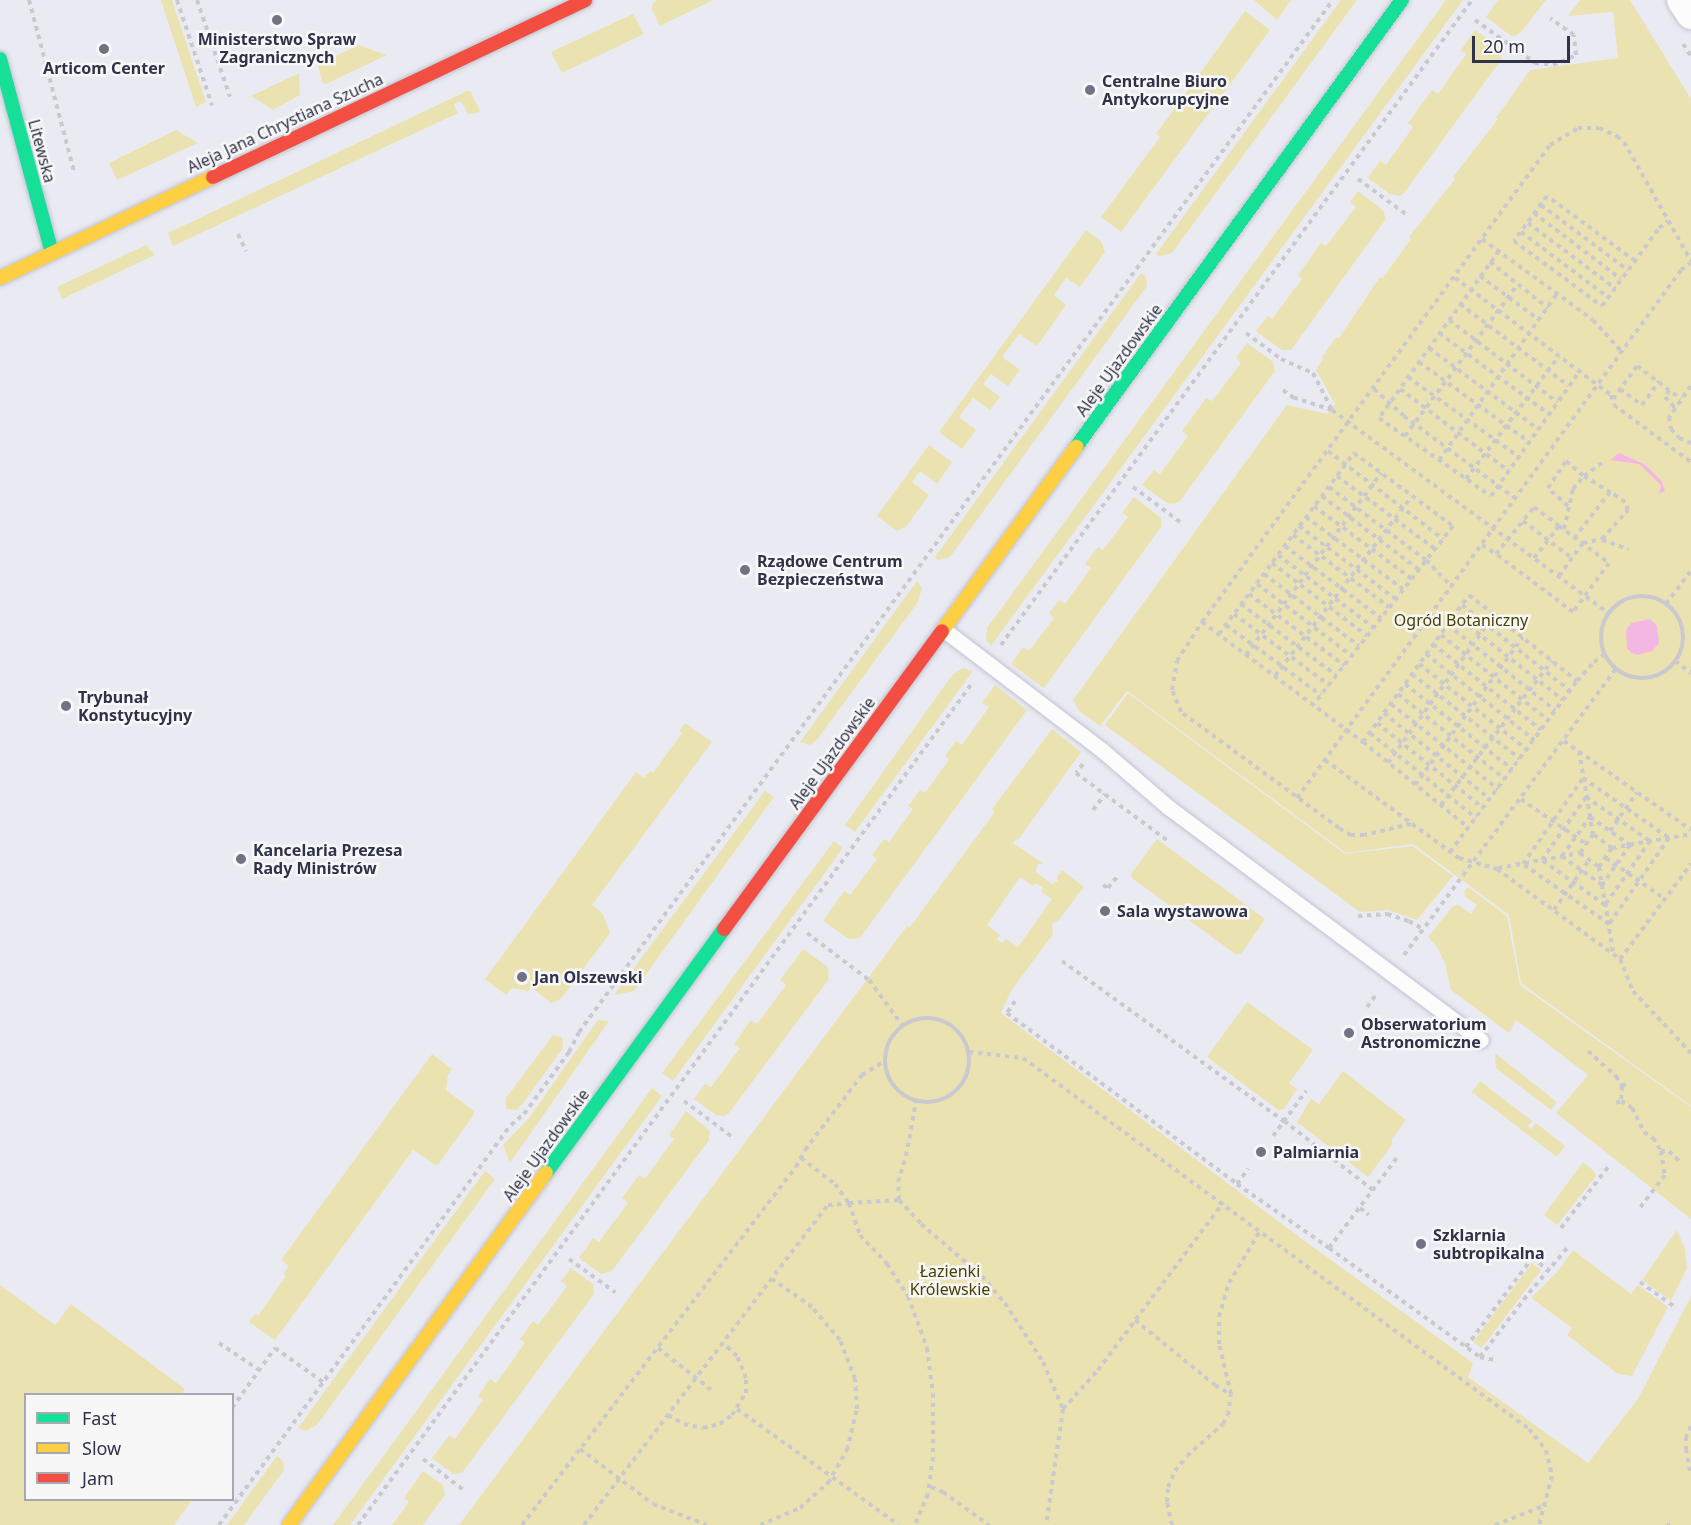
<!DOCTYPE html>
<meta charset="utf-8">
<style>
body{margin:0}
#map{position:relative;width:1691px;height:1525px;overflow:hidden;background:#eaebf2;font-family:"Noto Sans",sans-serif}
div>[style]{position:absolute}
.green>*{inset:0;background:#ebe2b1}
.water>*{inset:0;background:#f4b7e3}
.path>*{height:4px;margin-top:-2px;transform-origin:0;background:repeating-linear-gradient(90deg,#c9c9cf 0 4.5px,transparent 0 9px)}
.path>.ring{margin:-2px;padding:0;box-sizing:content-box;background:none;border:4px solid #c9c9cf;border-radius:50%}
.roads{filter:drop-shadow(0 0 2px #c1c3d1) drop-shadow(0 0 2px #c1c3d1)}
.lane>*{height:15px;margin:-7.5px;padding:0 7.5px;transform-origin:7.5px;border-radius:7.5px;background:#fcfcfd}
.street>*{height:30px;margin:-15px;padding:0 15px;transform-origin:15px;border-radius:15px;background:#fcfcfd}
.fast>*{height:14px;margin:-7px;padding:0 7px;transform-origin:7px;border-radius:7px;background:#16e098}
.slow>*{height:14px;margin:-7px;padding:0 7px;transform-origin:7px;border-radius:7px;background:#ffcf43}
.jam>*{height:14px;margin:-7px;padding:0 7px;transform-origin:7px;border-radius:7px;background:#f24e42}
.dots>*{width:16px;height:16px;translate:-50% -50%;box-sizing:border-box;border:3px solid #f7f7f7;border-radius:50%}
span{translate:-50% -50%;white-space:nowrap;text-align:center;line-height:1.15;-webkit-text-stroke:5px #f7f7f7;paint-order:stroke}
.poi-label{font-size:16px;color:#30324a;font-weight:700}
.left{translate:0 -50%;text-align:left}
.street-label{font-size:16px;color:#30324a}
.park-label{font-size:16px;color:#4a4103}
.legend{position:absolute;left:24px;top:1393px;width:210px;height:108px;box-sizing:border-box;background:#f7f7f7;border:2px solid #a7a8b2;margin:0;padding:8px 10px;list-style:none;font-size:18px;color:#30324a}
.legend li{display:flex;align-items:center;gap:12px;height:30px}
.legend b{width:30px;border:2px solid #a7a8b2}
.scale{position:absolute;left:1472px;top:36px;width:98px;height:27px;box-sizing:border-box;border:3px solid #30324a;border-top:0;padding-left:8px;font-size:18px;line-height:21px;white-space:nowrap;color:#30324a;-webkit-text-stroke:4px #f7f7f7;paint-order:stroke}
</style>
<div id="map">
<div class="green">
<div style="clip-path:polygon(161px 0,172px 0,206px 102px,196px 107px)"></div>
<div style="clip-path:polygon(657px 0,713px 0,660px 26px,652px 10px,652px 5px)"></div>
<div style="clip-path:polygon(1254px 0,1291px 0,1277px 20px)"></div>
<div style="clip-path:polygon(1341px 0,1357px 0,1172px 253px,1159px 256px,1156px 254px)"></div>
<div style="clip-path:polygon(1446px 0,1463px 0,991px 646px,986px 640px,987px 628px)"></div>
<div style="clip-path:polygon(1498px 0,1546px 0,1522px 31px,1517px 35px,1511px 36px,1486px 17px)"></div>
<div style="clip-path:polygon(1580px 0,1630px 0,1691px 99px,1691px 1106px,1521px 983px,1509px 915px,1413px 844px,1346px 853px,1127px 691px,1100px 726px,1079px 711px,1073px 700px,1287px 405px,1327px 414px,1335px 404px,1316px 370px,1323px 359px,1322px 357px,1336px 337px,1339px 338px,1380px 277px,1382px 279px,1411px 239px,1409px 237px,1455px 179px,1453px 177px,1498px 119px,1496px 118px,1530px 70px,1618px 58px,1613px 12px,1568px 16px)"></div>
<div style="clip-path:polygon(1245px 11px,1270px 30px,1121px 232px,1101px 217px,1160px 137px,1156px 134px)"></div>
<div style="clip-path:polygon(633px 14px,644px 34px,562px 73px,551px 52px)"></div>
<div style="clip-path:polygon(1475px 30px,1500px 47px,1501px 60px,1404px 193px,1400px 196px,1390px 194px,1368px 178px,1380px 161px,1386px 165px,1413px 127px,1408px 123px,1432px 90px,1438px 94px,1466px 54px,1461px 50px)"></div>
<div style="clip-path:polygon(358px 45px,387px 55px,326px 84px,322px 82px,318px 65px)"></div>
<div style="clip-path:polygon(299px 73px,300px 95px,273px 110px,251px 96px)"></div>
<div style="clip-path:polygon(467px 91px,470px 91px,480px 111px,477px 113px,468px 114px,461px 101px,454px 104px,458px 113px,173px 246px,168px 233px)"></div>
<div style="clip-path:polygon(176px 130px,198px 143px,117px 180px,109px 163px)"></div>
<div style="clip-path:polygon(1358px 191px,1383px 210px,1386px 219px,1291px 350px,1282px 350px,1256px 331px,1268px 316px,1272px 319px,1302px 279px,1298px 275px,1321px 243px,1326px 246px,1356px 207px,1350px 202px)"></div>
<div style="clip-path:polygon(1086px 230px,1101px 241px,1105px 252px,1080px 287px,1066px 278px,1054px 295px,1066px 305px,1037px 346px,1019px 334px,1002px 357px,1020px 370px,1008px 386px,991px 374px,983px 384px,1000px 397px,990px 410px,973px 398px,959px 417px,976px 430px,962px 449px,939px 432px)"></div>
<div style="clip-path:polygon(146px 245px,155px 255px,62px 299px,57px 287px)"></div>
<div style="clip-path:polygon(1141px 273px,1146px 277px,1147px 286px,950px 557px,938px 560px,935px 557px)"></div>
<div style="clip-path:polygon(1247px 343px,1273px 362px,1275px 371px,1180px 501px,1174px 504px,1167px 503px,1142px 485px,1154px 470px,1160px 474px,1188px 436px,1182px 431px,1206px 398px,1212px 401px,1241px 363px,1236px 358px)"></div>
<div style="clip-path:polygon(929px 445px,952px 462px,937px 484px,920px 471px,912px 482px,929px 495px,906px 527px,897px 531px,877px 516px)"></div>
<div style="clip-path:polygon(1134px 497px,1161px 518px,1161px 527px,1044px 688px,1011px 664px,1023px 647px,1029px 651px,1054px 618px,1049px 613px,1059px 600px,1065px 604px,1091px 568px,1085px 564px,1098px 547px,1103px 550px,1128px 517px,1122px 513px)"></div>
<div style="clip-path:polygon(917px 581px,922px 588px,918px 602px,816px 741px,811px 745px,800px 742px)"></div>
<div style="clip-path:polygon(963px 668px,973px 671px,855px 832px,845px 825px,953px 674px)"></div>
<div style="clip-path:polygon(995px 685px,1027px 710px,860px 938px,849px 939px,823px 921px,844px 891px,850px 895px,877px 859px,872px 855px,884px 839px,889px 842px,913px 809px,908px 806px,920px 790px,925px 793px,949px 760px,945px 756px,956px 741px,962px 745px,989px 707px,982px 703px)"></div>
<div style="clip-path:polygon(1128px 693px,1345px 854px,1413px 846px,1453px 876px,1417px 920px,1388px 910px,1360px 912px,1105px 725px)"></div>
<div style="clip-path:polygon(685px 723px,712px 742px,592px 905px,603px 914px,610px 933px,561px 999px,551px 1003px,531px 987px,528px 991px,512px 988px,506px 995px,485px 979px,636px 772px,644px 778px,650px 771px,653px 773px,682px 733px,679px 731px)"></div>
<div style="clip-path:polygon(evenodd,1052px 729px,1081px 752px,1018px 840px,1016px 839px,1013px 843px,1043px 863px,1037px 865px,1036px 872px,1052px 884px,1058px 881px,1057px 877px,1062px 870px,1084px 887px,1059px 920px,1052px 924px,1053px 934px,1011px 991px,1001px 1013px,1302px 1239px,1473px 1363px,1468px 1377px,1588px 1463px,1638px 1399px,1691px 1296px,1691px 1525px,459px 1525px,907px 926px,910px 927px,994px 813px,992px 809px,1052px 729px,1020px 877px,1033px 886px,1036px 883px,1043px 888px,1041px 892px,1052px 899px,1018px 947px,1006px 939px,1002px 943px,997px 939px,1000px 935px,987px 925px,1020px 877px)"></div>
<div style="clip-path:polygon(765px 791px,774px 797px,634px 991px,614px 995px)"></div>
<div style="clip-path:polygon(1157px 839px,1265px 919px,1241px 954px,1235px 954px,1132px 878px,1131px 874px)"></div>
<div style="clip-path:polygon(834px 841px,843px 848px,673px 1081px,662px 1073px)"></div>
<div style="clip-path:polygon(1468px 887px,1507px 916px,1520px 985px,1691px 1107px,1691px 1219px,1556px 1113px,1588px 1075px,1516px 1020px,1509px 1033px,1451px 990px,1445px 963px,1437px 947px,1428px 937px,1453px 906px,1459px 905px,1471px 914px,1477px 905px,1465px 897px,1464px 892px)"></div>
<div style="clip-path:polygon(803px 949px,828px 967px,829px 979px,729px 1113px,725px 1116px,716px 1115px,694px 1099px,705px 1084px,711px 1087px,740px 1048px,734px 1044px,751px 1020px,757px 1024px,786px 985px,780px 980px)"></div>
<div style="clip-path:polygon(1247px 1002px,1313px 1050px,1289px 1083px,1297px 1089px,1284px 1109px,1278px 1110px,1207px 1057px)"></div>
<div style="clip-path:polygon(598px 1020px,609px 1021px,510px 1163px,503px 1145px,529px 1118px)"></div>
<div style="clip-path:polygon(553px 1035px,562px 1037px,563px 1048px,518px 1110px,506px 1109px,506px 1098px)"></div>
<div style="clip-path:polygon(1495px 1053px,1557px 1102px,1551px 1110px,1496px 1068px)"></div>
<div style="clip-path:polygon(432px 1054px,452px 1069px,448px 1075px,446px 1090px,474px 1111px,473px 1116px,437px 1166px,413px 1150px,275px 1340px,249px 1322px,255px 1314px,258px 1316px,286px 1276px,283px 1274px,289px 1266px,281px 1260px)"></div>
<div style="clip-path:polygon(1343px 1071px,1406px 1120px,1392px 1139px,1392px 1145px,1368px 1177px,1297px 1122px,1311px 1099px,1319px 1104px)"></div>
<div style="clip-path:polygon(1480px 1081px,1532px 1121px,1528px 1126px,1531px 1129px,1536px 1123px,1565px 1146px,1557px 1157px,1472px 1092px)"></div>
<div style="clip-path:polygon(652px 1088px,662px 1096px,350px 1525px,333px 1525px)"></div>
<div style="clip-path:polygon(686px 1111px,710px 1131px,709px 1140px,612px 1271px,601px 1274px,579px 1258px,593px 1238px,599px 1242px,628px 1203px,622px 1198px,639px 1175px,645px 1179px,674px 1139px,669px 1135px)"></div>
<div style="clip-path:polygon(1583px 1162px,1594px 1171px,1596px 1176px,1557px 1225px,1544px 1215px)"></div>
<div style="clip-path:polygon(485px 1171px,495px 1179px,317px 1425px,306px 1431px,298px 1428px)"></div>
<div style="clip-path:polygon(1677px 1230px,1685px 1249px,1687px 1268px,1671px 1301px,1642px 1280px)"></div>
<div style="clip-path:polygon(1573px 1250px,1631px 1294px,1638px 1285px,1668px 1307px,1632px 1376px,1618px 1374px,1567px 1335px,1572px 1328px,1531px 1298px,1558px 1271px)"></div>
<div style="clip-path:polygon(1532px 1263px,1541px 1270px,1482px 1348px,1473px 1342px)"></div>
<div style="clip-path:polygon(571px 1268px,593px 1284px,594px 1294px,462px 1473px,453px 1474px,432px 1458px,449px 1436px,455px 1439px,483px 1400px,478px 1396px,490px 1379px,496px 1383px,525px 1343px,520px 1339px,533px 1321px,538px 1325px,567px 1286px,561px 1281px)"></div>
<div style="clip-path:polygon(0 1285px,55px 1325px,71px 1304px,185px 1389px,182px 1394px,26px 1394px,26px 1500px,192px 1500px,174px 1525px,0 1525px)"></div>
<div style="clip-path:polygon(277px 1456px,283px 1461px,284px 1470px,244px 1525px,227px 1525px)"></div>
<div style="clip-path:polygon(423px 1471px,443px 1485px,445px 1495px,423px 1525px,392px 1525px,409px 1502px,404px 1498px)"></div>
</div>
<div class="water">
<div style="clip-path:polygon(1619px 453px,1644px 464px,1661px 480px,1665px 491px,1659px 494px,1661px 485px,1639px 464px,1610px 460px)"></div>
<div style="clip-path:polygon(1650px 619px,1657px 626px,1659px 643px,1652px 651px,1638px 655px,1631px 653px,1627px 648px,1626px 630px,1631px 623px)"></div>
</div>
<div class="path">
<div style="left:29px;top:0;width:177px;rotate:75.3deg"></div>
<div style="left:177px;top:0;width:111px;rotate:71.6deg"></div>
<div style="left:197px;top:0;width:102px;rotate:71.2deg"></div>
<div style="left:1475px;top:20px;width:74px;rotate:35.6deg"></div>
<div style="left:1535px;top:63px;width:18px;rotate:6deg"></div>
<div style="left:1553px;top:65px;width:25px;rotate:-23deg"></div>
<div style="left:1576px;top:55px;width:20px;rotate:-96deg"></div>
<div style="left:1574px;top:35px;width:29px;rotate:-145deg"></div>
<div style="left:1683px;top:44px;width:14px;rotate:56deg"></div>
<div style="left:1358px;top:179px;width:61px;rotate:36.3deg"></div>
<div style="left:1541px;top:205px;width:109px;rotate:36.8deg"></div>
<div style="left:1534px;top:213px;width:109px;rotate:37.2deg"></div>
<div style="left:1528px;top:223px;width:109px;rotate:36.8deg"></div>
<div style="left:1521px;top:232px;width:109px;rotate:36.8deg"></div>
<div style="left:238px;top:234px;width:19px;rotate:65deg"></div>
<div style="left:1482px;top:239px;width:137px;rotate:36.1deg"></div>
<div style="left:1593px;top:320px;width:42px;rotate:47.9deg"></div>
<div style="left:1499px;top:251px;width:206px;rotate:125.7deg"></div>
<div style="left:1379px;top:418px;width:136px;rotate:34.9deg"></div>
<div style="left:1491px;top:496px;width:152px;rotate:-54.6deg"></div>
<div style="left:1635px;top:261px;width:109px;rotate:-143.5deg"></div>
<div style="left:1547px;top:196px;width:56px;rotate:126.3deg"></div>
<div style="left:1514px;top:241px;width:109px;rotate:36.5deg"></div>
<div style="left:1602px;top:306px;width:97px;rotate:-53.8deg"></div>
<div style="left:1659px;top:228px;width:11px;rotate:-38deg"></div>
<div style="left:1490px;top:262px;width:74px;rotate:38.4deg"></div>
<div style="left:1480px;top:276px;width:74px;rotate:36.7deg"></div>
<div style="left:1455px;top:278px;width:195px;rotate:36.9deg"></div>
<div style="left:1611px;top:395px;width:10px;rotate:73deg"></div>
<div style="left:1614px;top:405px;width:96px;rotate:36.5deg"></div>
<div style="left:1460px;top:304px;width:136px;rotate:37deg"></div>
<div style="left:1449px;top:320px;width:136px;rotate:37.2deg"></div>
<div style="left:1246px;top:333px;width:44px;rotate:36.6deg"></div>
<div style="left:1281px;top:359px;width:35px;rotate:24deg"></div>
<div style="left:1313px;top:373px;width:42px;rotate:62.8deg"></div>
<div style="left:1332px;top:410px;width:40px;rotate:-162deg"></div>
<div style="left:1294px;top:398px;width:16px;rotate:-145deg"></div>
<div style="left:1439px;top:333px;width:137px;rotate:36.4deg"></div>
<div style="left:1429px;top:348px;width:136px;rotate:36.6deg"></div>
<div style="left:1419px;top:362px;width:136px;rotate:36deg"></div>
<div style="left:1408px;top:377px;width:137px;rotate:35.8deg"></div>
<div style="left:1691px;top:386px;width:38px;rotate:125deg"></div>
<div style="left:1669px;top:417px;width:12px;rotate:81deg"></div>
<div style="left:1671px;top:429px;width:12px;rotate:48deg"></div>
<div style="left:1679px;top:438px;width:13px;rotate:23deg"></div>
<div style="left:1374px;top:389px;width:40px;rotate:42deg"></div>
<div style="left:1404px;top:416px;width:138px;rotate:36.5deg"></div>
<div style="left:1400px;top:389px;width:136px;rotate:37deg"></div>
<div style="left:1620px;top:389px;width:27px;rotate:36deg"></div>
<div style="left:1642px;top:405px;width:29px;rotate:-54deg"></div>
<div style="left:1669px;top:390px;width:8px;rotate:120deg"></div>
<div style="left:1665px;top:397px;width:15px;rotate:48deg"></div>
<div style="left:1613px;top:399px;width:41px;rotate:-54deg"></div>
<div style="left:1637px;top:366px;width:55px;rotate:36.9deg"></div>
<div style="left:1332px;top:410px;width:343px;rotate:36.3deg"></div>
<div style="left:1405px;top:436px;width:189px;rotate:-53.4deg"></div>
<div style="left:1328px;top:451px;width:145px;rotate:37.4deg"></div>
<div style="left:1439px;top:460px;width:204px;rotate:-54.6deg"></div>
<div style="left:1337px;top:476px;width:122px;rotate:36.7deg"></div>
<div style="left:1466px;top:479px;width:154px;rotate:-52.9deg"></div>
<div style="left:1133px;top:487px;width:62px;rotate:36.5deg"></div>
<div style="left:1329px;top:487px;width:121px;rotate:37deg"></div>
<div style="left:1426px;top:560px;width:36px;rotate:46deg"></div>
<div style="left:1322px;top:496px;width:122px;rotate:37.3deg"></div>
<div style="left:1314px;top:506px;width:122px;rotate:36.7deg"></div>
<div style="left:1568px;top:506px;width:27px;rotate:-138deg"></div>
<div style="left:1548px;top:488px;width:32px;rotate:-56deg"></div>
<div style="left:1566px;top:461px;width:23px;rotate:40deg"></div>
<div style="left:1584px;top:476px;width:22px;rotate:-36deg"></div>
<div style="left:1306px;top:517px;width:121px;rotate:36.6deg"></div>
<div style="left:1523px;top:521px;width:61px;rotate:37.1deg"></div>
<div style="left:1299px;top:526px;width:121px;rotate:37deg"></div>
<div style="left:1564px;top:529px;width:41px;rotate:-77.3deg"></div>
<div style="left:1573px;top:489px;width:17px;rotate:-50deg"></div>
<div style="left:1584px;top:476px;width:31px;rotate:32deg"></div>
<div style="left:1610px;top:492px;width:57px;rotate:127.9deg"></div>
<div style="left:1293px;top:535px;width:120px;rotate:36.9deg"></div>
<div style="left:1602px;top:540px;width:28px;rotate:19deg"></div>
<div style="left:1482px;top:545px;width:17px;rotate:33deg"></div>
<div style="left:1285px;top:546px;width:120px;rotate:36.9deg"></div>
<div style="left:1278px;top:555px;width:121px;rotate:37.2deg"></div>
<div style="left:1534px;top:558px;width:41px;rotate:-52deg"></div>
<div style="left:1559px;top:526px;width:62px;rotate:36.5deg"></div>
<div style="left:1609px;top:563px;width:61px;rotate:126.3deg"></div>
<div style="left:1573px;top:612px;width:96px;rotate:-143deg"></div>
<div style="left:1496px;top:554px;width:60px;rotate:-51deg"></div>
<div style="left:1534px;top:507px;width:31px;rotate:37deg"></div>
<div style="left:1272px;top:563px;width:120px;rotate:37.5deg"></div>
<div style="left:1264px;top:574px;width:119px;rotate:37.2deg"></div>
<div style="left:1559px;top:576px;width:41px;rotate:-54deg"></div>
<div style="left:1583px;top:543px;width:19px;rotate:-12deg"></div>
<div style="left:1602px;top:539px;width:39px;rotate:-48deg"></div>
<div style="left:1628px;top:510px;width:9px;rotate:-111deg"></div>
<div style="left:1625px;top:502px;width:18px;rotate:-146deg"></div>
<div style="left:1257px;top:584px;width:119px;rotate:37.2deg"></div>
<div style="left:1249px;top:594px;width:119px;rotate:36.8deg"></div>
<div class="ring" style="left:1601px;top:596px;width:78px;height:78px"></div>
<div style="left:1241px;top:604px;width:119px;rotate:36.8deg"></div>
<div style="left:1666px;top:604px;width:41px;rotate:-52.9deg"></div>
<div style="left:1462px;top:605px;width:138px;rotate:38.5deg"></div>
<div style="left:1234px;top:614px;width:119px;rotate:36.8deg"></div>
<div style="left:1455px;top:615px;width:137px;rotate:38.2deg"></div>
<div style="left:1202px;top:622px;width:201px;rotate:36.7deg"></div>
<div style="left:1363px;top:742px;width:136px;rotate:39.1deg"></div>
<div style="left:1226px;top:625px;width:118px;rotate:36.4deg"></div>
<div style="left:1448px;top:625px;width:137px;rotate:38.5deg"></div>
<div style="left:1219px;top:634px;width:226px;rotate:-53.3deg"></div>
<div style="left:1354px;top:453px;width:123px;rotate:36.4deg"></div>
<div style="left:1453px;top:526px;width:227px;rotate:128deg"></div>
<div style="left:1441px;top:635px;width:137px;rotate:38.5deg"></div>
<div style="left:1433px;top:644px;width:138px;rotate:38.5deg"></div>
<div style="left:1001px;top:645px;width:799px;rotate:-53.86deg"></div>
<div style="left:1426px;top:654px;width:138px;rotate:38.5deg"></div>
<div style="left:1246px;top:655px;width:227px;rotate:-53.4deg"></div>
<div style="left:1675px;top:661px;width:20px;rotate:37deg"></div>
<div style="left:1419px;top:664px;width:138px;rotate:38.5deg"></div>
<div style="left:1412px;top:674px;width:137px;rotate:38.2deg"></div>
<div style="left:1275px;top:676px;width:226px;rotate:-52.7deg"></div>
<div style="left:1405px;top:684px;width:137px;rotate:38.5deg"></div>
<div style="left:1398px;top:694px;width:137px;rotate:38.5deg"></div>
<div style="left:1391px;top:704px;width:137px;rotate:38.5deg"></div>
<div style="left:1384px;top:713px;width:136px;rotate:39.1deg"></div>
<div style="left:1377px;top:723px;width:136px;rotate:38.7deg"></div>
<div style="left:1370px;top:733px;width:136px;rotate:38.7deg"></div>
<div style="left:1564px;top:741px;width:155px;rotate:35deg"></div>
<div style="left:1363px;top:742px;width:181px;rotate:-54.2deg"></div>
<div style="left:1469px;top:595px;width:138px;rotate:38.5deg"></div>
<div style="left:1579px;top:751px;width:84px;rotate:80.4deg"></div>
<div style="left:1593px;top:834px;width:23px;rotate:124deg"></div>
<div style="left:1580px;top:853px;width:24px;rotate:36deg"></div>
<div style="left:1599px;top:867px;width:23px;rotate:-56deg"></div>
<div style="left:1612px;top:848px;width:24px;rotate:-144deg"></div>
<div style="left:1325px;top:760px;width:166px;rotate:36.2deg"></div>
<div style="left:1459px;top:858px;width:40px;rotate:16deg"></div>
<div style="left:1497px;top:869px;width:152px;rotate:36.2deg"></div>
<div style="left:1620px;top:959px;width:35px;rotate:68deg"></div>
<div style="left:1633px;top:991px;width:85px;rotate:46.9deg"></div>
<div style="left:1388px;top:763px;width:182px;rotate:-54.4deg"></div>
<div style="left:1083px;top:764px;width:11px;rotate:128deg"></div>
<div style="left:1076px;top:773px;width:113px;rotate:36.4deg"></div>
<div style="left:1583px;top:778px;width:105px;rotate:34.9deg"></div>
<div style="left:1669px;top:838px;width:105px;rotate:124.9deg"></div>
<div style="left:1609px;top:924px;width:105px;rotate:-145.1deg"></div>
<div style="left:1523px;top:864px;width:105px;rotate:-55.1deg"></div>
<div style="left:1415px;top:785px;width:183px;rotate:-53.9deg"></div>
<div style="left:1586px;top:797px;width:78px;rotate:34.5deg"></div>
<div style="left:1650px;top:841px;width:78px;rotate:125.1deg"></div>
<div style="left:1605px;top:905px;width:77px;rotate:-144.5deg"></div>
<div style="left:1542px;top:860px;width:77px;rotate:-55.1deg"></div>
<div style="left:1297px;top:798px;width:653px;rotate:-53.97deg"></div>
<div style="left:1681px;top:270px;width:12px;rotate:-35deg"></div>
<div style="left:1521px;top:799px;width:79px;rotate:34.7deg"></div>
<div style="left:1441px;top:805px;width:182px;rotate:-52.4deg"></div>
<div style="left:1093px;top:810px;width:20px;rotate:-53deg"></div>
<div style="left:1590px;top:817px;width:49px;rotate:35deg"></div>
<div style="left:1630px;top:845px;width:49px;rotate:125deg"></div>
<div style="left:1602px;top:885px;width:49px;rotate:-144.1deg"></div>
<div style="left:1562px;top:856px;width:48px;rotate:-54.3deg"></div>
<div style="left:1411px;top:824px;width:48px;rotate:166.8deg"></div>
<div style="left:1364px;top:835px;width:13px;rotate:180deg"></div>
<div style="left:1351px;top:835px;width:14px;rotate:-150deg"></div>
<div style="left:1339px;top:828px;width:196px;rotate:-143.7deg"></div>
<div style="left:1181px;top:712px;width:24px;rotate:-112deg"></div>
<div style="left:1172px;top:690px;width:29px;rotate:-80deg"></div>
<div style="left:1177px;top:661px;width:46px;rotate:-57.3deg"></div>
<div style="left:1202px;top:622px;width:590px;rotate:-53.89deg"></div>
<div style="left:1550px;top:145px;width:33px;rotate:-31deg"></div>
<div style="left:1578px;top:128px;width:21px"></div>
<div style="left:1599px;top:128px;width:20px;rotate:24deg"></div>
<div style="left:1617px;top:136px;width:9px;rotate:41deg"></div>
<div style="left:1624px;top:142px;width:137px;rotate:60.6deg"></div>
<div style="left:1610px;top:831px;width:47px;rotate:-55.3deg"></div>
<div style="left:1612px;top:848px;width:80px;rotate:-10deg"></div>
<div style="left:1450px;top:852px;width:213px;rotate:-53.4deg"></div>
<div style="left:1577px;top:681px;width:25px;rotate:-48deg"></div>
<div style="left:1594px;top:662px;width:14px;rotate:-36deg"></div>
<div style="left:1606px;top:858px;width:72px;rotate:34.8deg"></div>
<div style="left:1599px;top:867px;width:86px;rotate:80.6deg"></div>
<div style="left:1498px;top:868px;width:83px;rotate:-10.4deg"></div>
<div style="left:1103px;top:885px;width:6px;rotate:31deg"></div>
<div style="left:1108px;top:888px;width:14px;rotate:-51deg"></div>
<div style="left:1554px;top:910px;width:61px;rotate:-55deg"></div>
<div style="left:1358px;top:916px;width:29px;rotate:-4deg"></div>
<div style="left:1387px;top:914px;width:23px;rotate:18deg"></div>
<div style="left:1409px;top:921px;width:16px;rotate:30deg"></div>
<div style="left:807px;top:933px;width:78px;rotate:37.2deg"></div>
<div style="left:869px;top:980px;width:56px;rotate:53.7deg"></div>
<div style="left:1404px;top:955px;width:356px;rotate:-53.5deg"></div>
<div style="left:1620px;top:959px;width:119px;rotate:-53.2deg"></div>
<div style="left:1062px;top:961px;width:274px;rotate:35.8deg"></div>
<div style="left:1284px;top:1121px;width:113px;rotate:37.8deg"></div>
<div style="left:1015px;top:1001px;width:14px;rotate:124deg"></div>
<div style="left:1007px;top:1013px;width:287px;rotate:36.6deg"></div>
<div style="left:1237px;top:1184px;width:112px;rotate:34.8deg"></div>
<div style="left:1329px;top:1248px;width:116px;rotate:-53deg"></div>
<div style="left:1367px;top:1007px;width:17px;rotate:-54deg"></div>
<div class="ring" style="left:885px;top:1018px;width:80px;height:80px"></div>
<div style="left:1588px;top:1051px;width:38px;rotate:42deg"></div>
<div style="left:1616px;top:1076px;width:12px;rotate:59deg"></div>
<div style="left:1622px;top:1086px;width:15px;rotate:94deg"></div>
<div style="left:1621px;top:1101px;width:13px;rotate:32deg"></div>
<div style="left:1632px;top:1108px;width:27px;rotate:63deg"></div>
<div style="left:1644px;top:1132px;width:11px;rotate:34deg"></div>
<div style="left:1653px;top:1138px;width:15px;rotate:58deg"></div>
<div style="left:1661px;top:1151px;width:24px;rotate:81deg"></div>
<div style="left:1665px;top:1175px;width:43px;rotate:127.4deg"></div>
<div style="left:969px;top:1052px;width:54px;rotate:6.3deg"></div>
<div style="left:1023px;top:1058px;width:627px;rotate:36.25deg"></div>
<div style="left:1529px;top:1429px;width:27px;rotate:51deg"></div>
<div style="left:1546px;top:1450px;width:27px;rotate:77deg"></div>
<div style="left:1552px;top:1476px;width:51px;rotate:104.9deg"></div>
<div style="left:1622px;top:1086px;width:7px;rotate:-27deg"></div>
<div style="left:684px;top:1101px;width:59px;rotate:36.7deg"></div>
<div style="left:1616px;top:1103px;width:5px;rotate:-22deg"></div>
<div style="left:1273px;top:1136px;width:56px;rotate:-53.7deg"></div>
<div style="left:1661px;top:1151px;width:8px"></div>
<div style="left:1669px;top:1151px;width:14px;rotate:45deg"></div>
<div style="left:801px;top:1158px;width:43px;rotate:37.4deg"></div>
<div style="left:835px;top:1184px;width:24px;rotate:54deg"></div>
<div style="left:849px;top:1203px;width:50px;rotate:-3.4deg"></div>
<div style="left:899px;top:1200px;width:33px;rotate:47deg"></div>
<div style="left:921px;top:1224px;width:80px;rotate:40.4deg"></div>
<div style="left:982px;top:1276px;width:35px;rotate:50deg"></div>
<div style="left:1005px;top:1303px;width:70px;rotate:57.2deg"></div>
<div style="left:1043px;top:1362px;width:51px;rotate:66.9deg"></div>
<div style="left:1063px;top:1409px;width:117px;rotate:98.3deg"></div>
<div style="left:1237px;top:1184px;width:19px;rotate:-54deg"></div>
<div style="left:899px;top:1200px;width:18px;rotate:-93deg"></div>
<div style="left:898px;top:1182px;width:27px;rotate:-73deg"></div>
<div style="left:906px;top:1156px;width:56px;rotate:-79.7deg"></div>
<div style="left:1360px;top:1208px;width:11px;rotate:38deg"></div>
<div style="left:1561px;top:1228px;width:78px;rotate:-52.3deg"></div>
<div style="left:1329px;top:1248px;width:186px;rotate:35.8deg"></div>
<div style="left:1480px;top:1357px;width:14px;rotate:12deg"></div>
<div style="left:569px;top:1259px;width:57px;rotate:35.7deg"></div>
<div style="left:1640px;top:1282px;width:44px;rotate:35.8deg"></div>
<div style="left:1135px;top:1320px;width:103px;rotate:39.1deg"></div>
<div style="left:1215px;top:1385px;width:17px;rotate:31deg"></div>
<div style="left:219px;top:1343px;width:48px;rotate:34deg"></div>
<div style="left:1466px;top:1347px;width:111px;rotate:-53.4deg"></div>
<div style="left:1532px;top:1258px;width:22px;rotate:36deg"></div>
<div style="left:658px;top:1348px;width:71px;rotate:38.2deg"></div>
<div style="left:1480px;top:1357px;width:81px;rotate:-52.6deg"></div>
<div style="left:1529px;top:1293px;width:60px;rotate:-49.7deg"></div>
<div style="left:232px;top:1408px;width:74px;rotate:-54.4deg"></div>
<div style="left:275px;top:1348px;width:59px;rotate:35.3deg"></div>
<div style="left:737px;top:1409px;width:199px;rotate:35.6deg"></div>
<div style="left:1063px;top:1409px;width:52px;rotate:-48.1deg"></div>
<div style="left:1098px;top:1370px;width:209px;rotate:-53.2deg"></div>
<div style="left:668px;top:1415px;width:18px;rotate:29deg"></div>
<div style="left:684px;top:1424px;width:19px;rotate:12deg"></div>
<div style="left:703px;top:1428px;width:17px;rotate:-13deg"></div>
<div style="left:720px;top:1424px;width:15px;rotate:-37deg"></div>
<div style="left:732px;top:1415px;width:26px;rotate:-58deg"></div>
<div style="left:746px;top:1393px;width:15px;rotate:-90deg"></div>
<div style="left:746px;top:1378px;width:24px;rotate:-112deg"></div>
<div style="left:737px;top:1356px;width:19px;rotate:-137deg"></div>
<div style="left:1691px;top:1426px;width:12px;rotate:114deg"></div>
<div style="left:1686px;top:1437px;width:12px;rotate:90deg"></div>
<div style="left:1686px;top:1449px;width:27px;rotate:80deg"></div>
<div style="left:580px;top:1449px;width:91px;rotate:37deg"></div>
<div style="left:653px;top:1504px;width:58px;rotate:21.3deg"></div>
<div style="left:423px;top:1459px;width:54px;rotate:37.5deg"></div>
<div style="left:931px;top:1487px;width:13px;rotate:23deg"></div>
<div style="left:943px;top:1492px;width:57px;rotate:35.7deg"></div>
<div style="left:219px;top:1525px;width:495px;rotate:-53.9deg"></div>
<div style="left:511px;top:1125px;width:17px;rotate:-40deg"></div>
<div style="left:524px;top:1114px;width:77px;rotate:-54deg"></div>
<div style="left:569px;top:1052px;width:22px;rotate:-63deg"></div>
<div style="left:579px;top:1032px;width:1278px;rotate:-53.85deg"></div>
<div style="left:358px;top:1525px;width:1043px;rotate:-53.89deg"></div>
<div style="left:522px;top:1525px;width:451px;rotate:-52.6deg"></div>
<div style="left:796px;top:1167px;width:19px;rotate:-62deg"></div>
<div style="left:805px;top:1150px;width:94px;rotate:-52.8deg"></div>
<div style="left:862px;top:1075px;width:26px;rotate:-32deg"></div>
<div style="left:584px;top:1525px;width:402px;rotate:-52.7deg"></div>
<div style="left:828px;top:1205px;width:21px;rotate:-5deg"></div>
<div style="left:849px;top:1203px;width:34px;rotate:71deg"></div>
<div style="left:860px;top:1235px;width:40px;rotate:47deg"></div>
<div style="left:887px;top:1264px;width:38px;rotate:57deg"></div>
<div style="left:908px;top:1296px;width:55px;rotate:69.9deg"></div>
<div style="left:927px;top:1348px;width:46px;rotate:82.6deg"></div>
<div style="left:933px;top:1394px;width:63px;rotate:90deg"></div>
<div style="left:933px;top:1457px;width:37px;rotate:98deg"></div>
<div style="left:928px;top:1494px;width:34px;rotate:113deg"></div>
<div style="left:760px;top:1525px;width:43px;rotate:-23deg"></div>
<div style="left:800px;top:1508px;width:38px;rotate:-42deg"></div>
<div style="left:828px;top:1483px;width:38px;rotate:-60deg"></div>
<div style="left:847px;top:1450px;width:42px;rotate:-76.3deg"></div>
<div style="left:857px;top:1409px;width:30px;rotate:-94deg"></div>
<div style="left:855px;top:1379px;width:42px;rotate:-111deg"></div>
<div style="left:840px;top:1340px;width:43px;rotate:-130.3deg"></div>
<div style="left:812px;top:1307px;width:49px;rotate:-145deg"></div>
<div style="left:1172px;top:1525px;width:24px;rotate:-102deg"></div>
<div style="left:1167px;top:1502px;width:15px;rotate:-86deg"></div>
<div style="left:1168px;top:1487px;width:17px;rotate:-66deg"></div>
<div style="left:1175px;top:1471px;width:19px;rotate:-51deg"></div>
<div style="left:1187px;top:1456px;width:48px;rotate:-41.6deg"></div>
<div style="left:1223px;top:1424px;width:10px;rotate:-61deg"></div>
<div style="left:1228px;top:1415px;width:21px;rotate:-82deg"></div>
<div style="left:1231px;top:1394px;width:51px;rotate:-103.5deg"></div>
<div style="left:1219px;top:1344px;width:27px;rotate:-90deg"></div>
<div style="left:1219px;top:1317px;width:35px;rotate:-74deg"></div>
<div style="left:1229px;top:1283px;width:61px;rotate:-59.2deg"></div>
<div style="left:1495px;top:1525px;width:55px;rotate:-21.4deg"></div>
<div style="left:1667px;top:1525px;width:3px"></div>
</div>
<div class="roads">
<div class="lane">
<div style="left:943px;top:629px;width:201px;rotate:37.3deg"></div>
<div style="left:1103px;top:751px;width:86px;rotate:40.7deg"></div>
<div style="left:1168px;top:807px;width:390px;rotate:36.7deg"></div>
</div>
<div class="street">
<div style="left:1682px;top:0;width:17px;rotate:57deg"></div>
</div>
<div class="fast">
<div style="left:0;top:59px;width:201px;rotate:75deg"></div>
<div style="left:1076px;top:447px;width:553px;rotate:-53.9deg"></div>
<div style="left:546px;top:1173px;width:302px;rotate:-53.9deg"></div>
</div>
<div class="slow">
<div style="left:0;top:278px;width:236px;rotate:-25.4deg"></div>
<div style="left:942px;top:631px;width:228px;rotate:-53.9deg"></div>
<div style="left:289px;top:1525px;width:436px;rotate:-53.9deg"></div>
</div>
<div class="jam">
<div style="left:213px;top:177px;width:412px;rotate:-25.4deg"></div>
<div style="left:724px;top:929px;width:369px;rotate:-53.8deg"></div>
</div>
</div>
<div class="dots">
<div style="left:277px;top:20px;background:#717385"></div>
<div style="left:104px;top:49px;background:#717385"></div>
<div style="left:1090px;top:90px;background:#717385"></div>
<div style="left:745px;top:570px;background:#717385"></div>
<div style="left:66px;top:706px;background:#717385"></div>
<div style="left:241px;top:859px;background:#717385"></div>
<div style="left:1105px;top:911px;background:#717385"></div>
<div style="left:522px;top:977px;background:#717385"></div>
<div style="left:1349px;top:1033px;background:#717385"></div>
<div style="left:1261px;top:1152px;background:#717385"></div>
<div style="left:1421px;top:1244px;background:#717385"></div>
</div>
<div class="poi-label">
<span style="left:277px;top:48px">Ministerstwo Spraw<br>Zagranicznych</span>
<span style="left:104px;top:68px">Articom Center</span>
<span class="left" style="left:1102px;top:90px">Centralne Biuro<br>Antykorupcyjne</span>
<span class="left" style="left:757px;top:570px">Rządowe Centrum<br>Bezpieczeństwa</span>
<span class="left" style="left:78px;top:706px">Trybunał<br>Konstytucyjny</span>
<span class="left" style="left:253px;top:859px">Kancelaria Prezesa<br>Rady Ministrów</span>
<span class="left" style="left:1117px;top:911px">Sala wystawowa</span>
<span class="left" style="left:534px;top:977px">Jan Olszewski</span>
<span class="left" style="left:1361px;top:1033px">Obserwatorium<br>Astronomiczne</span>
<span class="left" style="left:1273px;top:1152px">Palmiarnia</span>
<span class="left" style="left:1433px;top:1244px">Szklarnia<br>subtropikalna</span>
</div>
<div class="street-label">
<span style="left:285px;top:123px;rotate:-25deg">Aleja Jana Chrystiana Szucha</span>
<span style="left:42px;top:151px;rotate:75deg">Litewska</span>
<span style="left:1119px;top:360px;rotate:-54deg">Aleje Ujazdowskie</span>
<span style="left:832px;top:753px;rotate:-54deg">Aleje Ujazdowskie</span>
<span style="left:546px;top:1145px;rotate:-54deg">Aleje Ujazdowskie</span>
</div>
<div class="park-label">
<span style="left:1461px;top:620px">Ogród Botaniczny</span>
<span style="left:950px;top:1280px">Łazienki<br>Królewskie</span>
</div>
<ul class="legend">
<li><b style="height:8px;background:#16e098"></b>Fast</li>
<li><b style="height:8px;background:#ffcf43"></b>Slow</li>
<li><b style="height:8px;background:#f24e42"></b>Jam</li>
</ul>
<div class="scale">20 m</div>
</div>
